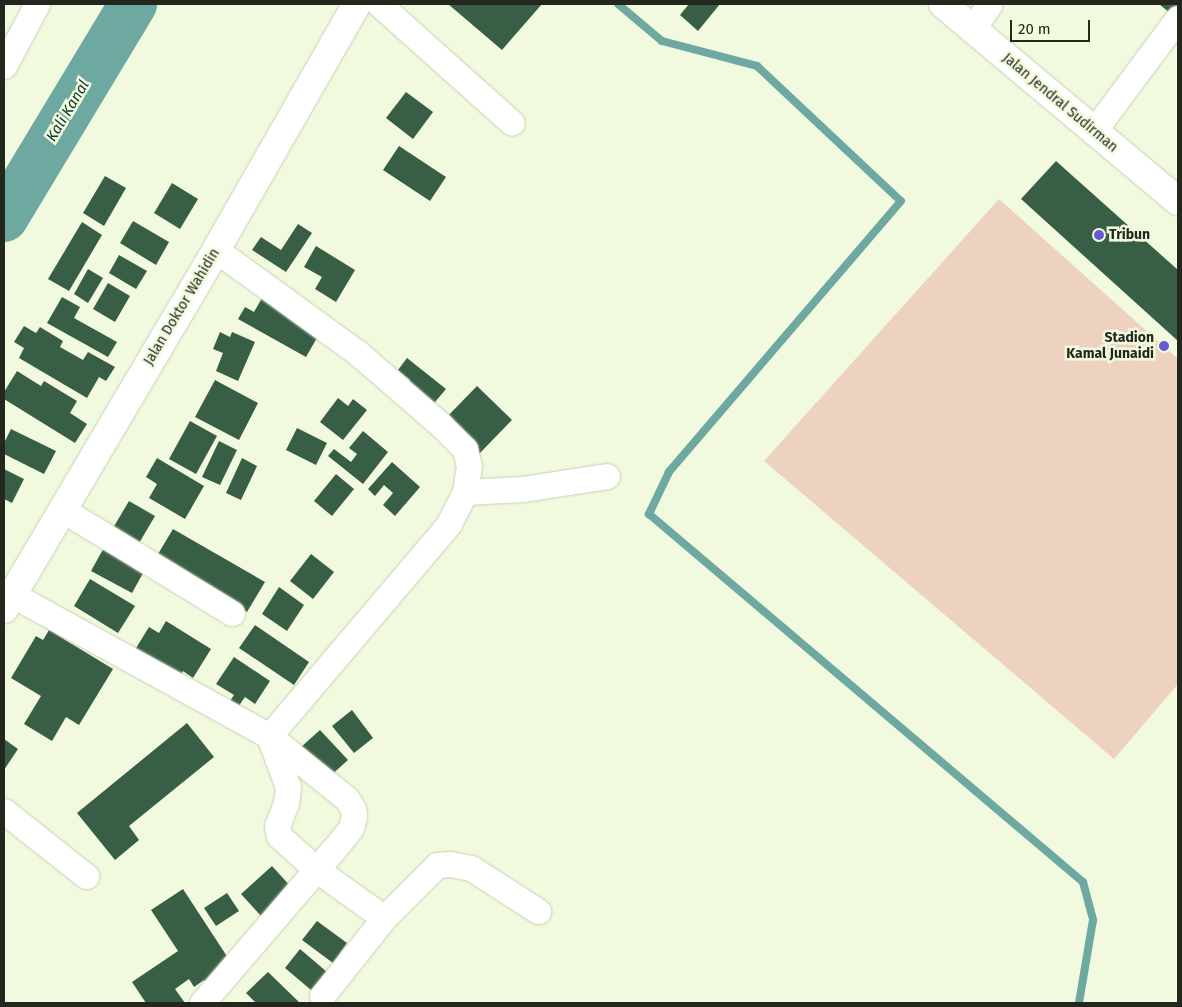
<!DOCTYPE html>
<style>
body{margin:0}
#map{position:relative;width:1182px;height:1007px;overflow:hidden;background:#f1fade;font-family:"Fira Sans",sans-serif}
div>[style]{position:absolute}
.green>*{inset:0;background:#edd2c0}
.stream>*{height:8px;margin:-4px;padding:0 4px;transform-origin:4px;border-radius:4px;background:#6da8a1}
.river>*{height:48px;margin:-24px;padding:0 24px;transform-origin:24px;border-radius:24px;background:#6da8a1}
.building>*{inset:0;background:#385f45}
.roads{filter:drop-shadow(0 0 1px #c8d0b5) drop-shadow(0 0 1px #c8d0b5)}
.minor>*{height:25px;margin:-12.5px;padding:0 12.5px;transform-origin:12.5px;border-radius:12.5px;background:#fff}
.primary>*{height:28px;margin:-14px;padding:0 14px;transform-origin:14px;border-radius:14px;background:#fff}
.dots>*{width:14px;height:14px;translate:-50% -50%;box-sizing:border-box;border:2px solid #f1fade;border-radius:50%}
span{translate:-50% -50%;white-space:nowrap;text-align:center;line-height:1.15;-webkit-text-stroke:5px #f1fade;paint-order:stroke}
.street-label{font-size:14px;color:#24271d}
.poi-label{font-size:14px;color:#24271d;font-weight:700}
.left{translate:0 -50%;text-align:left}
.right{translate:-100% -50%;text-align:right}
.water-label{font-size:15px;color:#12312d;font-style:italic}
.frame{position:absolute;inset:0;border:5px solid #24271d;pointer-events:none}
.scale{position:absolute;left:1010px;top:20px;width:80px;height:22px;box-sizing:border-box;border:2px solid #24271d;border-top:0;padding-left:6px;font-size:15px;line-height:18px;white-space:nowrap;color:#24271d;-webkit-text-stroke:4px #f1fade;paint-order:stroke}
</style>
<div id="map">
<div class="green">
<div style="clip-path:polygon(999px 199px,1178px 359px,1178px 684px,1114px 759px,764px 461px)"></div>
</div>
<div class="stream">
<div style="left:618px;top:4px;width:57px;rotate:40.1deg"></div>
<div style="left:662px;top:41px;width:98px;rotate:14.7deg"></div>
<div style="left:757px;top:66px;width:197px;rotate:43.2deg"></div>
<div style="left:901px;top:201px;width:357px;rotate:130.6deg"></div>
<div style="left:669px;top:472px;width:47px;rotate:115.5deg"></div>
<div style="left:649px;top:514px;width:569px;rotate:40.3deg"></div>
<div style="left:1083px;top:882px;width:39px;rotate:75deg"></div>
<div style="left:1093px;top:920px;width:84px;rotate:99.6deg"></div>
</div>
<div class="river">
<div style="left:4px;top:218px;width:250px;rotate:-58.9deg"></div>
</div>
<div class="building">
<div style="clip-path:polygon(448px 4px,542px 4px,502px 50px)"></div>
<div style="clip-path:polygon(689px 4px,720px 4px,698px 31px,680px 15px)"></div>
<div style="clip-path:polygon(1159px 4px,1178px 4px,1178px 6px,1171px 14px)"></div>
<div style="clip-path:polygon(406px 92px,433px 112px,413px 139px,386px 118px)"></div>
<div style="clip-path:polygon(399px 146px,446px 177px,430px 201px,383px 170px)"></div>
<div style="clip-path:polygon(1056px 161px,1178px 270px,1178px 341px,1021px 199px)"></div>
<div style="clip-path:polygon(105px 176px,126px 188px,104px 226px,83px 213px)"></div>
<div style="clip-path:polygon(172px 183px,198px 199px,180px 229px,154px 213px)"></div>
<div style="clip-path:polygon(133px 221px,169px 242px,156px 265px,120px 243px)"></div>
<div style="clip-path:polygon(82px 222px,102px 235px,69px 291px,48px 279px)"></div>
<div style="clip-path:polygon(298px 224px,312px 233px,286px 272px,252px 250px,261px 237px,281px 250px)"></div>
<div style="clip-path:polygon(316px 246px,355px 270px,336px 302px,315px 289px,322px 277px,304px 267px)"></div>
<div style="clip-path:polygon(119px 255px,147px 271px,136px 289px,109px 273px)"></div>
<div style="clip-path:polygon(88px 269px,103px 278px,88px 303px,74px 294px)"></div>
<div style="clip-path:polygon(108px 283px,130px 296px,115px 322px,93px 309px)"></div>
<div style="clip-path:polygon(62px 297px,80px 307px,74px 318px,117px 342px,108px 357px,47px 323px)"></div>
<div style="clip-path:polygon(262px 298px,321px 331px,306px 357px,238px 319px,245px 307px,254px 312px)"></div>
<div style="clip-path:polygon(24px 326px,36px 333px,40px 327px,63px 341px,60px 347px,83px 360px,88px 352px,115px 367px,106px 381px,99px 377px,87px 398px,19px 358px,24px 348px,14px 342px)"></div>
<div style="clip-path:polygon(220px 332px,230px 337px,232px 332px,255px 342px,238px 381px,216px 371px,223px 353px,213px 349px)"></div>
<div style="clip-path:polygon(407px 358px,446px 389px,430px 408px,404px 387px,410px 380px,398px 370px)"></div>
<div style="clip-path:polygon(17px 371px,41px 386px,44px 381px,77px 401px,70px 413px,87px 424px,75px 443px,4px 399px,4px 392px)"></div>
<div style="clip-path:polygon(215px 380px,258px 403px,239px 440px,195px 417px)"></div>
<div style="clip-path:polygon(477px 386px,512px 420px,478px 455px,443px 421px)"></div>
<div style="clip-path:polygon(338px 398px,348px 406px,353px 399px,367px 410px,343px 440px,320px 422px)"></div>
<div style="clip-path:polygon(190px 421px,217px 436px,196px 474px,169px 459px)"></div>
<div style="clip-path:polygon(297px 428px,327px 443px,316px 465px,286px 450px)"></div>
<div style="clip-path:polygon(11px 429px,56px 451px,44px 474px,4px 454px,4px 443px)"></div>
<div style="clip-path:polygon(363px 431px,388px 452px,363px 484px,328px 456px,334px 449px,351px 462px,357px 454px,349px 448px)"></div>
<div style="clip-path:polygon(219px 441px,237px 450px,220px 485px,202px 477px)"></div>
<div style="clip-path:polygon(157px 458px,204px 486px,185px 519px,149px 498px,157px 484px,146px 477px)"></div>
<div style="clip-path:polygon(242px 458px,257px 466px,241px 500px,226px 493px)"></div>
<div style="clip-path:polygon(392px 462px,420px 487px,395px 516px,383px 505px,393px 493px,384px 485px,375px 496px,368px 489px)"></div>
<div style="clip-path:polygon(4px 469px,24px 479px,12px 503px,4px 499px)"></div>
<div style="clip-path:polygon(336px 474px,354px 489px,332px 516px,314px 501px)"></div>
<div style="clip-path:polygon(129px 501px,155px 516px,135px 550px,113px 528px)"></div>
<div style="clip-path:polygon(173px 529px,265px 582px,247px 612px,155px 559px)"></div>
<div style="clip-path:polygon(106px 544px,147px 566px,132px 593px,91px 571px)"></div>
<div style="clip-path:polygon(311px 554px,334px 572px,313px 599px,290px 581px)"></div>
<div style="clip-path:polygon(90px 579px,135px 606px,118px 633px,74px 606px)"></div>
<div style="clip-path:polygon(279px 587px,304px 605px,287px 631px,262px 614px)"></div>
<div style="clip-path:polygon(166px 621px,211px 649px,193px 678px,183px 671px,178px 680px,133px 653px,149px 627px,159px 633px)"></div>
<div style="clip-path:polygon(255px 625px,309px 662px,294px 685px,239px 648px)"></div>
<div style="clip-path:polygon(49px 630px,113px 669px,79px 725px,66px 717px,52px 741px,24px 724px,41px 696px,11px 678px,36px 636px,43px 640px)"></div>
<div style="clip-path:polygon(234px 657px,270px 681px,255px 704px,245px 697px,238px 707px,230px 701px,234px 695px,216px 684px)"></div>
<div style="clip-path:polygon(352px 710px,373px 738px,354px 753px,332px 726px)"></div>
<div style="clip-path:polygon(187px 723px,214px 757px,129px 826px,139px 840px,115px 860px,77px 813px)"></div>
<div style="clip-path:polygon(320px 730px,348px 760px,328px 778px,301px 747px)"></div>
<div style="clip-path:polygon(4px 739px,18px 749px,4px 770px)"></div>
<div style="clip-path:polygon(272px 866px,292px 888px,261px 916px,241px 894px)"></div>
<div style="clip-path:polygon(183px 889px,230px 961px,208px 986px,204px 980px,194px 987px,189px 979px,175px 989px,185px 1003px,146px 1003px,132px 982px,178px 951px,151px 910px)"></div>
<div style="clip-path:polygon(227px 893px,239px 911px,216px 926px,204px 908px)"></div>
<div style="clip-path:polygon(317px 921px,347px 943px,333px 963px,302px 940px)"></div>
<div style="clip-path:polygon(300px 949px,327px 972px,311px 990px,285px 968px)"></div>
<div style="clip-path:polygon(268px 972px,300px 1003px,256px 1003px,246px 993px)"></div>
</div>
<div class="roads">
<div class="minor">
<div style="left:379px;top:4px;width:178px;rotate:41.8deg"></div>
<div style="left:973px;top:28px;width:29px;rotate:-55deg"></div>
<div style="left:4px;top:66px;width:70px;rotate:-62deg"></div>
<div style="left:1093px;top:132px;width:142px;rotate:-53.3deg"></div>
<div style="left:216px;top:250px;width:177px;rotate:36deg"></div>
<div style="left:359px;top:354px;width:108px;rotate:40.9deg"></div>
<div style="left:441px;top:425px;width:34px;rotate:45deg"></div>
<div style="left:465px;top:449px;width:17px;rotate:77deg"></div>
<div style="left:469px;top:466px;width:26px;rotate:99deg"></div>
<div style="left:465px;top:492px;width:36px;rotate:117deg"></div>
<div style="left:449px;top:524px;width:278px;rotate:130.3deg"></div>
<div style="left:269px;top:736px;width:54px;rotate:69.6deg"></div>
<div style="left:288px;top:787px;width:16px;rotate:97deg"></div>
<div style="left:286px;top:803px;width:25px;rotate:111deg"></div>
<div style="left:277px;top:826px;width:10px;rotate:79deg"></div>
<div style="left:279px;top:836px;width:51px;rotate:41.8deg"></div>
<div style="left:317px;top:870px;width:82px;rotate:35.6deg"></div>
<div style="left:465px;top:492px;width:58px;rotate:-3deg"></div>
<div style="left:523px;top:489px;width:85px;rotate:-8.8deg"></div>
<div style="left:63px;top:510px;width:198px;rotate:31.4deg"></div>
<div style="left:13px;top:595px;width:292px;rotate:28.8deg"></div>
<div style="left:269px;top:736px;width:100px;rotate:38.9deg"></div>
<div style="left:347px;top:799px;width:12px;rotate:59deg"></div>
<div style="left:353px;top:809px;width:7px;rotate:82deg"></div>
<div style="left:354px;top:816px;width:12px;rotate:104deg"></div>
<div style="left:351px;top:828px;width:28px;rotate:129deg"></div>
<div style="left:333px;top:850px;width:201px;rotate:130.6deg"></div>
<div style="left:4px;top:811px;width:105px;rotate:38.4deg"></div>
<div style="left:322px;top:996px;width:100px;rotate:-51.5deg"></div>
<div style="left:384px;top:918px;width:75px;rotate:-45deg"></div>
<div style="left:437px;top:865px;width:13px;rotate:-4deg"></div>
<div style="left:450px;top:864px;width:21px;rotate:11deg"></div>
<div style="left:471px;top:868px;width:80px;rotate:32.7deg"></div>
</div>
<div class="primary">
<div style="left:943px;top:4px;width:307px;rotate:40deg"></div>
<div style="left:4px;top:609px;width:417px;rotate:-59.4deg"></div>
<div style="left:216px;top:250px;width:284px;rotate:-60.2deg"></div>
</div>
</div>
<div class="dots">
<div style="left:1099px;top:235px;background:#6759d2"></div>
<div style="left:1164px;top:346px;background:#6759d2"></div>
</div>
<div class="street-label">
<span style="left:1060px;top:103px;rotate:40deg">Jalan Jendral Sudirman</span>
<span style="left:182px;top:307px;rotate:-59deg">Jalan Doktor Wahidin</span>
</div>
<div class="poi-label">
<span class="left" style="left:1109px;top:235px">Tribun</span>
<span class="right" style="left:1154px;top:346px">Stadion<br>Kamal Junaidi</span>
</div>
<div class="water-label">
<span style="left:68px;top:111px;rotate:-59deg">Kali Kanal</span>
</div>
<div class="frame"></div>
<div class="scale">20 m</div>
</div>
